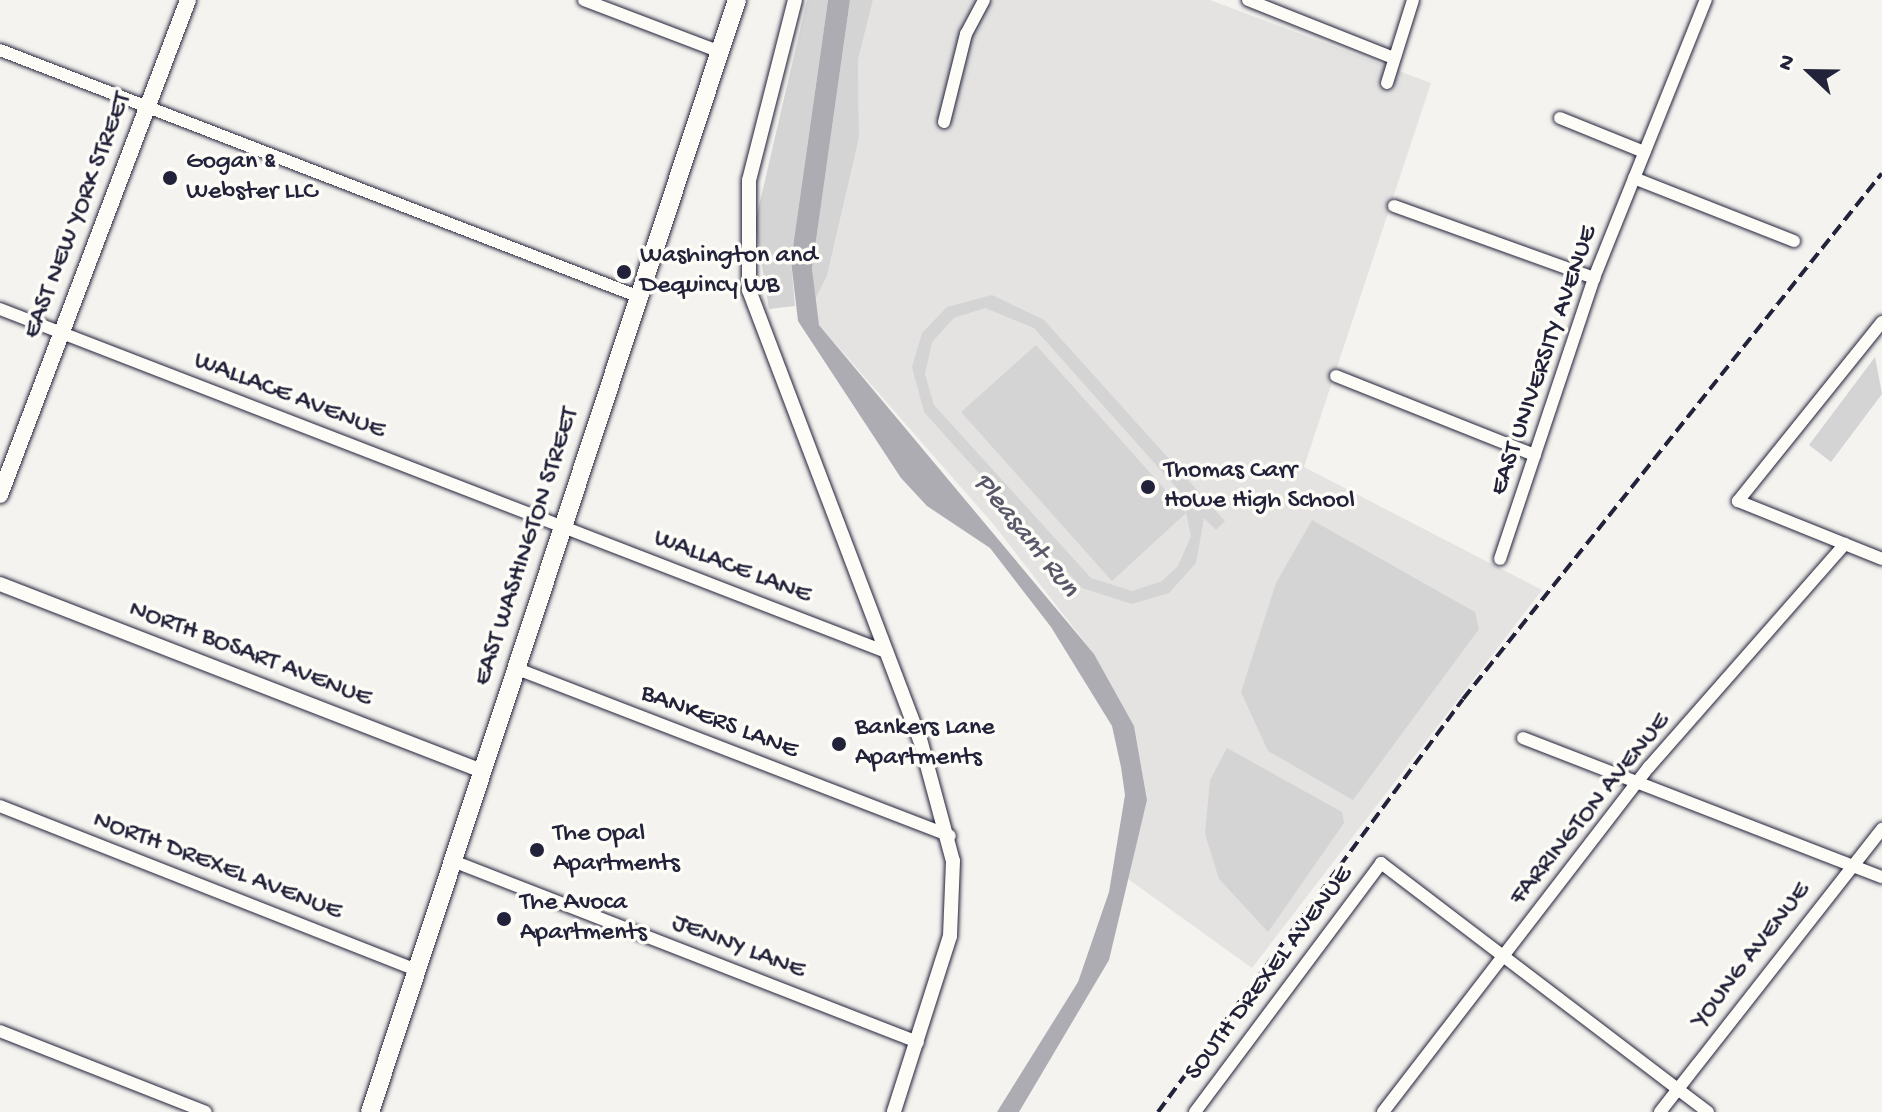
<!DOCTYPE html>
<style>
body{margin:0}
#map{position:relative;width:1882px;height:1112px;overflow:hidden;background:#f4f3ef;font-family:"Gochi Hand",sans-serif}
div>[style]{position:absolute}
.built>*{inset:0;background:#e4e3e2}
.green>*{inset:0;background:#d5d4d5}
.water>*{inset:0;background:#acacb2}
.roads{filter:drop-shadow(0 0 2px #22223b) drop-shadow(0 0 2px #22223b)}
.minor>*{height:12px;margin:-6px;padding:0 6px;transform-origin:6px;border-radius:6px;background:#fdfcf7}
.tertiary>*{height:14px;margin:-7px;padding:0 7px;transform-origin:7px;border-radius:7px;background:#fdfcf7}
.secondary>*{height:16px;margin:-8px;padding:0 8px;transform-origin:8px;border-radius:8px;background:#fdfcf7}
.primary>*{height:18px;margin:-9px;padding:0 9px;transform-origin:9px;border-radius:9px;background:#fdfcf7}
.rail>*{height:4px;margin-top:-2px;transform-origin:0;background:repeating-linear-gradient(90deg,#22223b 0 12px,transparent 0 18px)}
.dots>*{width:22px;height:22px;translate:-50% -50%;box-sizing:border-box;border:4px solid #fdfcf7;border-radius:50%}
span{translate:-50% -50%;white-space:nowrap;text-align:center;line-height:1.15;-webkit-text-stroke:7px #fdfcf7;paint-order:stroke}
.poi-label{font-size:26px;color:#22223b}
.left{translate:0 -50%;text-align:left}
.street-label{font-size:26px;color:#22223b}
.water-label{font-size:28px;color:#59596b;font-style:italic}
.north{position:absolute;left:1770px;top:32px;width:80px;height:80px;-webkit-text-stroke:6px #fdfcf7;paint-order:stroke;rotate:292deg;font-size:22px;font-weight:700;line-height:32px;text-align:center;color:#22223b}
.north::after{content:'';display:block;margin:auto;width:28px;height:36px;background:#22223b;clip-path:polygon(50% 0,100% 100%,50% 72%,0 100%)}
</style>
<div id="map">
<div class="built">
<div style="clip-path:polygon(873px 0,1210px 0,1431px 83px,1304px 467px,1542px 590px,1252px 968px,1128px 879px,1147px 800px,1134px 726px,1094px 654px,994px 525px,819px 325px,813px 304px,827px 276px,859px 138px,858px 60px)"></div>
</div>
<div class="green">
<div style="clip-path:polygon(807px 0,828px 0,791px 261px,795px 306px,769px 309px,755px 223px)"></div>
<div style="clip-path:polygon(850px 0,873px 0,858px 60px,859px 138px,827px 276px,813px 304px,812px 269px)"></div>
<div style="clip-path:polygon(evenodd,992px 295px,1044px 320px,1225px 521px,1216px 530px,1204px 518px,1196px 563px,1169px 593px,1132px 604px,1082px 588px,924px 412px,912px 367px,922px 333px,947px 307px,992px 295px,985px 308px,1034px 328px,1182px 494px,1191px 536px,1178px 566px,1162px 581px,1132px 591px,1091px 578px,934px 405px,925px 374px,932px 342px,954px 318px,985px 308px)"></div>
<div style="clip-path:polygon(1036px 345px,1186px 513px,1112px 581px,961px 412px)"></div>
<div style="clip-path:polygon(1875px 357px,1882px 394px,1831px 462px,1809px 445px)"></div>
<div style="clip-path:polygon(1312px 520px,1475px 612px,1479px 629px,1353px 800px,1268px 751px,1241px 692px,1276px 583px)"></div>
<div style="clip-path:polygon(1227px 748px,1342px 812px,1344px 823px,1268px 932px,1219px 879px,1205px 834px,1210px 780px)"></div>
</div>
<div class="water">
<div style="clip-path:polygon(828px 0,850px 0,812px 269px,819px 325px,1094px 654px,1134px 726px,1147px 800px,1109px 960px,1019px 1112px,997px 1112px,1078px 982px,1109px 892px,1125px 795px,1121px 767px,1112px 726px,1051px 627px,990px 548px,927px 506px,901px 478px,798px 321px,791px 261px)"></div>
</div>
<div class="roads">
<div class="minor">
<div style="left:584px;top:0;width:146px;rotate:20.9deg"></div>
<div style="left:1248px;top:0;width:157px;rotate:21.7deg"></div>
<div style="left:0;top:50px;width:683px;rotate:21.12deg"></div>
<div style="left:1387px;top:83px;width:87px;rotate:-72.6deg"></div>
<div style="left:1560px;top:118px;width:91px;rotate:22deg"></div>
<div style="left:944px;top:122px;width:91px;rotate:-76deg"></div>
<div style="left:966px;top:34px;width:38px;rotate:-62deg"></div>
<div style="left:1634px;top:178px;width:172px;rotate:21.5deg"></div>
<div style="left:1394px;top:206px;width:213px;rotate:19.8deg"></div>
<div style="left:0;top:309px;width:950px;rotate:21.16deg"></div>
<div style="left:1882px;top:322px;width:230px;rotate:128.8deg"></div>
<div style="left:1738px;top:501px;width:155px;rotate:21.9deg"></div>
<div style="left:1336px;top:376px;width:214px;rotate:21.7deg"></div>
<div style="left:1500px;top:559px;width:296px;rotate:-71.5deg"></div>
<div style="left:1594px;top:278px;width:300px;rotate:-68.1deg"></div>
<div style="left:515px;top:668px;width:466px;rotate:21.1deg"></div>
<div style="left:1523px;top:738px;width:385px;rotate:21.2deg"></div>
<div style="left:0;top:806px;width:448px;rotate:21.5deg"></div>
<div style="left:453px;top:861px;width:499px;rotate:21.3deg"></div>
<div style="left:0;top:1031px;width:221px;rotate:21.5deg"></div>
<div style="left:1195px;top:1112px;width:311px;rotate:-53.2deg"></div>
<div style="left:1381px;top:863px;width:411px;rotate:37.3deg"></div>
<div style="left:1383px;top:1112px;width:436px;rotate:-52.4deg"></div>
<div style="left:1649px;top:767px;width:297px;rotate:-48.7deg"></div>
<div style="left:1660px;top:1112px;width:360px;rotate:-51.9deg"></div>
</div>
<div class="tertiary">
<div style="left:795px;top:0;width:186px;rotate:104.3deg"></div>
<div style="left:749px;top:180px;width:110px;rotate:90deg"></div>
<div style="left:749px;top:290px;width:480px;rotate:69.2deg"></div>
<div style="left:920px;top:739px;width:126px;rotate:74.9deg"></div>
<div style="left:953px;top:861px;width:75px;rotate:92.3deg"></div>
<div style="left:950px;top:936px;width:185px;rotate:107.7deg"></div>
<div style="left:0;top:584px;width:517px;rotate:21.2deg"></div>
</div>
<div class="secondary">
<div style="left:0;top:495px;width:529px;rotate:-69.2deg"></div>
</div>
<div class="primary">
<div style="left:370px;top:1112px;width:1171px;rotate:-71.74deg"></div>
</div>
</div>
<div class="rail">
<div style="left:1158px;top:1112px;width:513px;rotate:-53.55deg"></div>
<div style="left:1463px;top:699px;width:672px;rotate:-51.46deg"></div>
</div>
<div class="dots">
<div style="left:170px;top:178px;background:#22223b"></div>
<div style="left:624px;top:272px;background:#22223b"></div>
<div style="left:1148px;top:487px;background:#22223b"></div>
<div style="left:839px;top:744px;background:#22223b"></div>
<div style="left:537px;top:850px;background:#22223b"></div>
<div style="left:504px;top:919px;background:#22223b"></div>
</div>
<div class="poi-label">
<span class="left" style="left:186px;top:178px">Gogan &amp;<br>Webster LLC</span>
<span class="left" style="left:640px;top:272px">Washington and<br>Dequincy WB</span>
<span class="left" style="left:1164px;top:487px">Thomas Carr<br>Howe High School</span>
<span class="left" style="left:855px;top:744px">Bankers Lane<br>Apartments</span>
<span class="left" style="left:553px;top:850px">The Opal<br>Apartments</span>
<span class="left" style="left:520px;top:919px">The Avoca<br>Apartments</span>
</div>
<div class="street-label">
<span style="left:79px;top:216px;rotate:-69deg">EAST NEW YORK STREET</span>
<span style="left:1545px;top:361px;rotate:-71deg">EAST UNIVERSITY AVENUE</span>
<span style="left:289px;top:397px;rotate:21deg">WALLACE AVENUE</span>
<span style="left:528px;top:547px;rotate:-72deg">EAST WASHINGTON STREET</span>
<span style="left:732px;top:568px;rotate:21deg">WALLACE LANE</span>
<span style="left:250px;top:655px;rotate:21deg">NORTH BOSART AVENUE</span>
<span style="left:719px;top:723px;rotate:21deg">BANKERS LANE</span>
<span style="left:1591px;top:810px;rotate:-51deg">FARRINGTON AVENUE</span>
<span style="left:217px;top:867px;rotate:21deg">NORTH DREXEL AVENUE</span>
<span style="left:738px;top:948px;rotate:21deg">JENNY LANE</span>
<span style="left:1752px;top:956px;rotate:-52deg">YOUNG AVENUE</span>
<span style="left:1270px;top:974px;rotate:-53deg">SOUTH DREXEL AVENUE</span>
</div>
<div class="water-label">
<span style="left:1025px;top:536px;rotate:51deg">Pleasant Run</span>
</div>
<div class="north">N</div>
</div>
